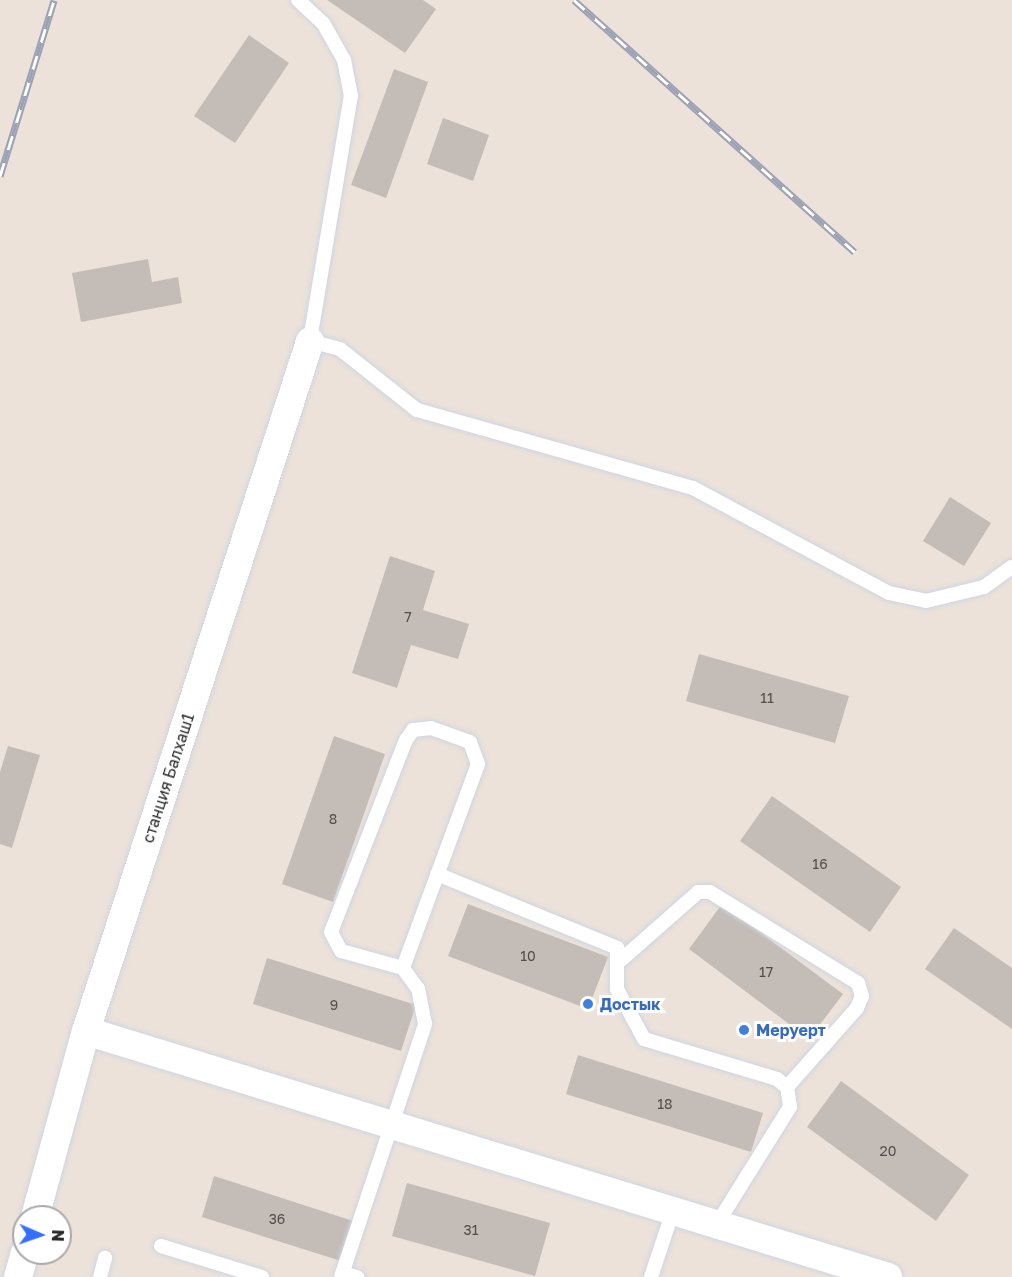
<!DOCTYPE html>
<meta charset="utf-8">
<style>
body{margin:0}
#map{position:relative;width:1012px;height:1277px;overflow:hidden;background:#ece2d9;font-family:"Golos Text",sans-serif}
div>[style]{position:absolute}
.building>*{inset:0;background:#c4bcb6}
.roads{filter:drop-shadow(0 0 2px #ced5e3) drop-shadow(0 0 2px #ced5e3)}
.lane>*{height:14px;margin:-7px;padding:0 7px;transform-origin:7px;border-radius:7px;background:#fff}
.street>*{height:28px;margin:-14px;padding:0 14px;transform-origin:14px;border-radius:14px;background:#fff}
.rail>*{height:7px;margin-top:-3.5px;transform-origin:0;background:repeating-linear-gradient(90deg,#fff 0 14px,#9ca2b5 0 28px);box-sizing:border-box;border-block:2px solid #9ca2b5}
.dots>*{width:16px;height:16px;translate:-50% -50%;box-sizing:border-box;border:3px solid #fff;border-radius:50%}
span{translate:-50% -50%;white-space:nowrap;text-align:center;line-height:1.15;-webkit-text-stroke:6px #fff;paint-order:stroke}
.number-label{font-size:14px;color:#504e4c}
.number-label span{-webkit-text-stroke-width:0}
.street-label{font-size:16px;color:#292929}
.shop-label{font-size:16px;color:#366cbe;font-weight:700}
.left{translate:0 -50%;text-align:left}
.north{position:absolute;left:12px;top:1205px;width:60px;height:60px;box-sizing:border-box;background:#fff;border:2px solid #a9a9a9;border-radius:50%;rotate:92deg;font-size:16px;font-weight:700;line-height:24px;text-align:center;color:#292929}
.north::after{content:'';display:block;margin:auto;width:21px;height:27px;background:#346fff;clip-path:polygon(50% 0,100% 100%,50% 72%,0 100%)}
</style>
<div id="map">
<div class="building">
<div style="clip-path:polygon(327px 0,423px 0,436px 9px,405px 53px)"></div>
<div style="clip-path:polygon(249px 35px,289px 63px,235px 143px,194px 116px)"></div>
<div style="clip-path:polygon(394px 69px,428px 82px,386px 198px,351px 185px)"></div>
<div style="clip-path:polygon(443px 118px,489px 135px,473px 181px,427px 164px)"></div>
<div style="clip-path:polygon(148px 259px,152px 282px,178px 277px,182px 303px,81px 322px,72px 273px)"></div>
<div style="clip-path:polygon(950px 497px,991px 523px,964px 566px,923px 541px)"></div>
<div style="clip-path:polygon(390px 556px,435px 571px,423px 610px,469px 624px,458px 659px,411px 645px,397px 688px,352px 673px)"></div>
<div style="clip-path:polygon(699px 654px,849px 696px,835px 743px,686px 701px)"></div>
<div style="clip-path:polygon(334px 736px,385px 754px,333px 902px,282px 884px)"></div>
<div style="clip-path:polygon(8px 746px,40px 755px,12px 848px,0 844px,0 772px)"></div>
<div style="clip-path:polygon(772px 796px,901px 887px,870px 932px,740px 841px)"></div>
<div style="clip-path:polygon(468px 904px,608px 957px,588px 1009px,448px 956px)"></div>
<div style="clip-path:polygon(722px 904px,843px 994px,809px 1039px,689px 949px)"></div>
<div style="clip-path:polygon(954px 928px,1012px 968px,1012px 1029px,925px 969px)"></div>
<div style="clip-path:polygon(267px 958px,416px 1005px,401px 1051px,253px 1004px)"></div>
<div style="clip-path:polygon(578px 1055px,763px 1113px,751px 1152px,566px 1094px)"></div>
<div style="clip-path:polygon(841px 1081px,969px 1175px,936px 1221px,807px 1127px)"></div>
<div style="clip-path:polygon(214px 1176px,353px 1221px,341px 1261px,202px 1217px)"></div>
<div style="clip-path:polygon(407px 1183px,550px 1223px,535px 1276px,392px 1236px)"></div>
</div>
<div class="roads">
<div class="lane">
<div style="left:298px;top:0;width:34px;rotate:43deg"></div>
<div style="left:323px;top:23px;width:43px;rotate:60.4deg"></div>
<div style="left:344px;top:60px;width:36px;rotate:79deg"></div>
<div style="left:351px;top:95px;width:249px;rotate:99.5deg"></div>
<div style="left:310px;top:341px;width:31px;rotate:15deg"></div>
<div style="left:340px;top:349px;width:98px;rotate:38.4deg"></div>
<div style="left:417px;top:410px;width:287px;rotate:15.8deg"></div>
<div style="left:693px;top:488px;width:222px;rotate:28.2deg"></div>
<div style="left:889px;top:593px;width:38px;rotate:12deg"></div>
<div style="left:926px;top:601px;width:60px;rotate:-13.6deg"></div>
<div style="left:984px;top:587px;width:34px;rotate:-36deg"></div>
<div style="left:431px;top:728px;width:41px;rotate:19.7deg"></div>
<div style="left:470px;top:742px;width:23px;rotate:70deg"></div>
<div style="left:478px;top:764px;width:217px;rotate:110.2deg"></div>
<div style="left:403px;top:968px;width:64px;rotate:-164.7deg"></div>
<div style="left:341px;top:951px;width:21px;rotate:-118deg"></div>
<div style="left:331px;top:932px;width:206px;rotate:-68.7deg"></div>
<div style="left:406px;top:740px;width:12px;rotate:-55deg"></div>
<div style="left:413px;top:730px;width:18px;rotate:-6deg"></div>
<div style="left:437px;top:874px;width:195px;rotate:22.3deg"></div>
<div style="left:617px;top:948px;width:41px;rotate:90deg"></div>
<div style="left:617px;top:989px;width:57px;rotate:61.6deg"></div>
<div style="left:644px;top:1039px;width:139px;rotate:16.7deg"></div>
<div style="left:777px;top:1079px;width:13px;rotate:39deg"></div>
<div style="left:787px;top:1087px;width:20px;rotate:81deg"></div>
<div style="left:790px;top:1107px;width:142px;rotate:122deg"></div>
<div style="left:621px;top:960px;width:103px;rotate:-41.4deg"></div>
<div style="left:698px;top:892px;width:12px"></div>
<div style="left:710px;top:892px;width:174px;rotate:31.6deg"></div>
<div style="left:858px;top:983px;width:14px;rotate:73deg"></div>
<div style="left:862px;top:996px;width:13px;rotate:113deg"></div>
<div style="left:857px;top:1008px;width:106px;rotate:131.5deg"></div>
<div style="left:161px;top:1246px;width:106px;rotate:17.1deg"></div>
<div style="left:342px;top:1273px;width:16px;rotate:15deg"></div>
<div style="left:100px;top:1277px;width:20px;rotate:-75deg"></div>
<div style="left:341px;top:1277px;width:267px;rotate:-71.6deg"></div>
<div style="left:425px;top:1024px;width:36px;rotate:-101deg"></div>
<div style="left:418px;top:989px;width:26px;rotate:-126deg"></div>
<div style="left:651px;top:1277px;width:66px;rotate:-71.6deg"></div>
</div>
<div class="street">
<div style="left:86px;top:1031px;width:839px;rotate:17.05deg"></div>
<div style="left:35px;top:1217px;width:193px;rotate:-74.7deg"></div>
<div style="left:86px;top:1031px;width:725px;rotate:-72.01deg"></div>
<div style="left:18px;top:1277px;width:25px;rotate:-74deg"></div>
</div>
</div>
<div class="rail">
<div style="left:574px;top:0;width:377px;rotate:41.9deg"></div>
<div style="left:0;top:176px;width:184px;rotate:-72.9deg"></div>
</div>
<div class="dots">
<div style="left:588px;top:1004px;background:#3f7fe0"></div>
<div style="left:744px;top:1030px;background:#3f7fe0"></div>
</div>
<div class="number-label">
<span style="left:408px;top:617px">7</span>
<span style="left:767px;top:698px">11</span>
<span style="left:333px;top:819px">8</span>
<span style="left:820px;top:864px">16</span>
<span style="left:528px;top:956px">10</span>
<span style="left:766px;top:972px">17</span>
<span style="left:334px;top:1005px">9</span>
<span style="left:665px;top:1104px">18</span>
<span style="left:888px;top:1151px">20</span>
<span style="left:277px;top:1219px">36</span>
<span style="left:471px;top:1230px">31</span>
</div>
<div class="street-label">
<span style="left:168px;top:778px;rotate:-72deg">станция Балхаш1</span>
</div>
<div class="shop-label">
<span class="left" style="left:600px;top:1004px">Достык</span>
<span class="left" style="left:756px;top:1030px">Меруерт</span>
</div>
<div class="north">N</div>
</div>
